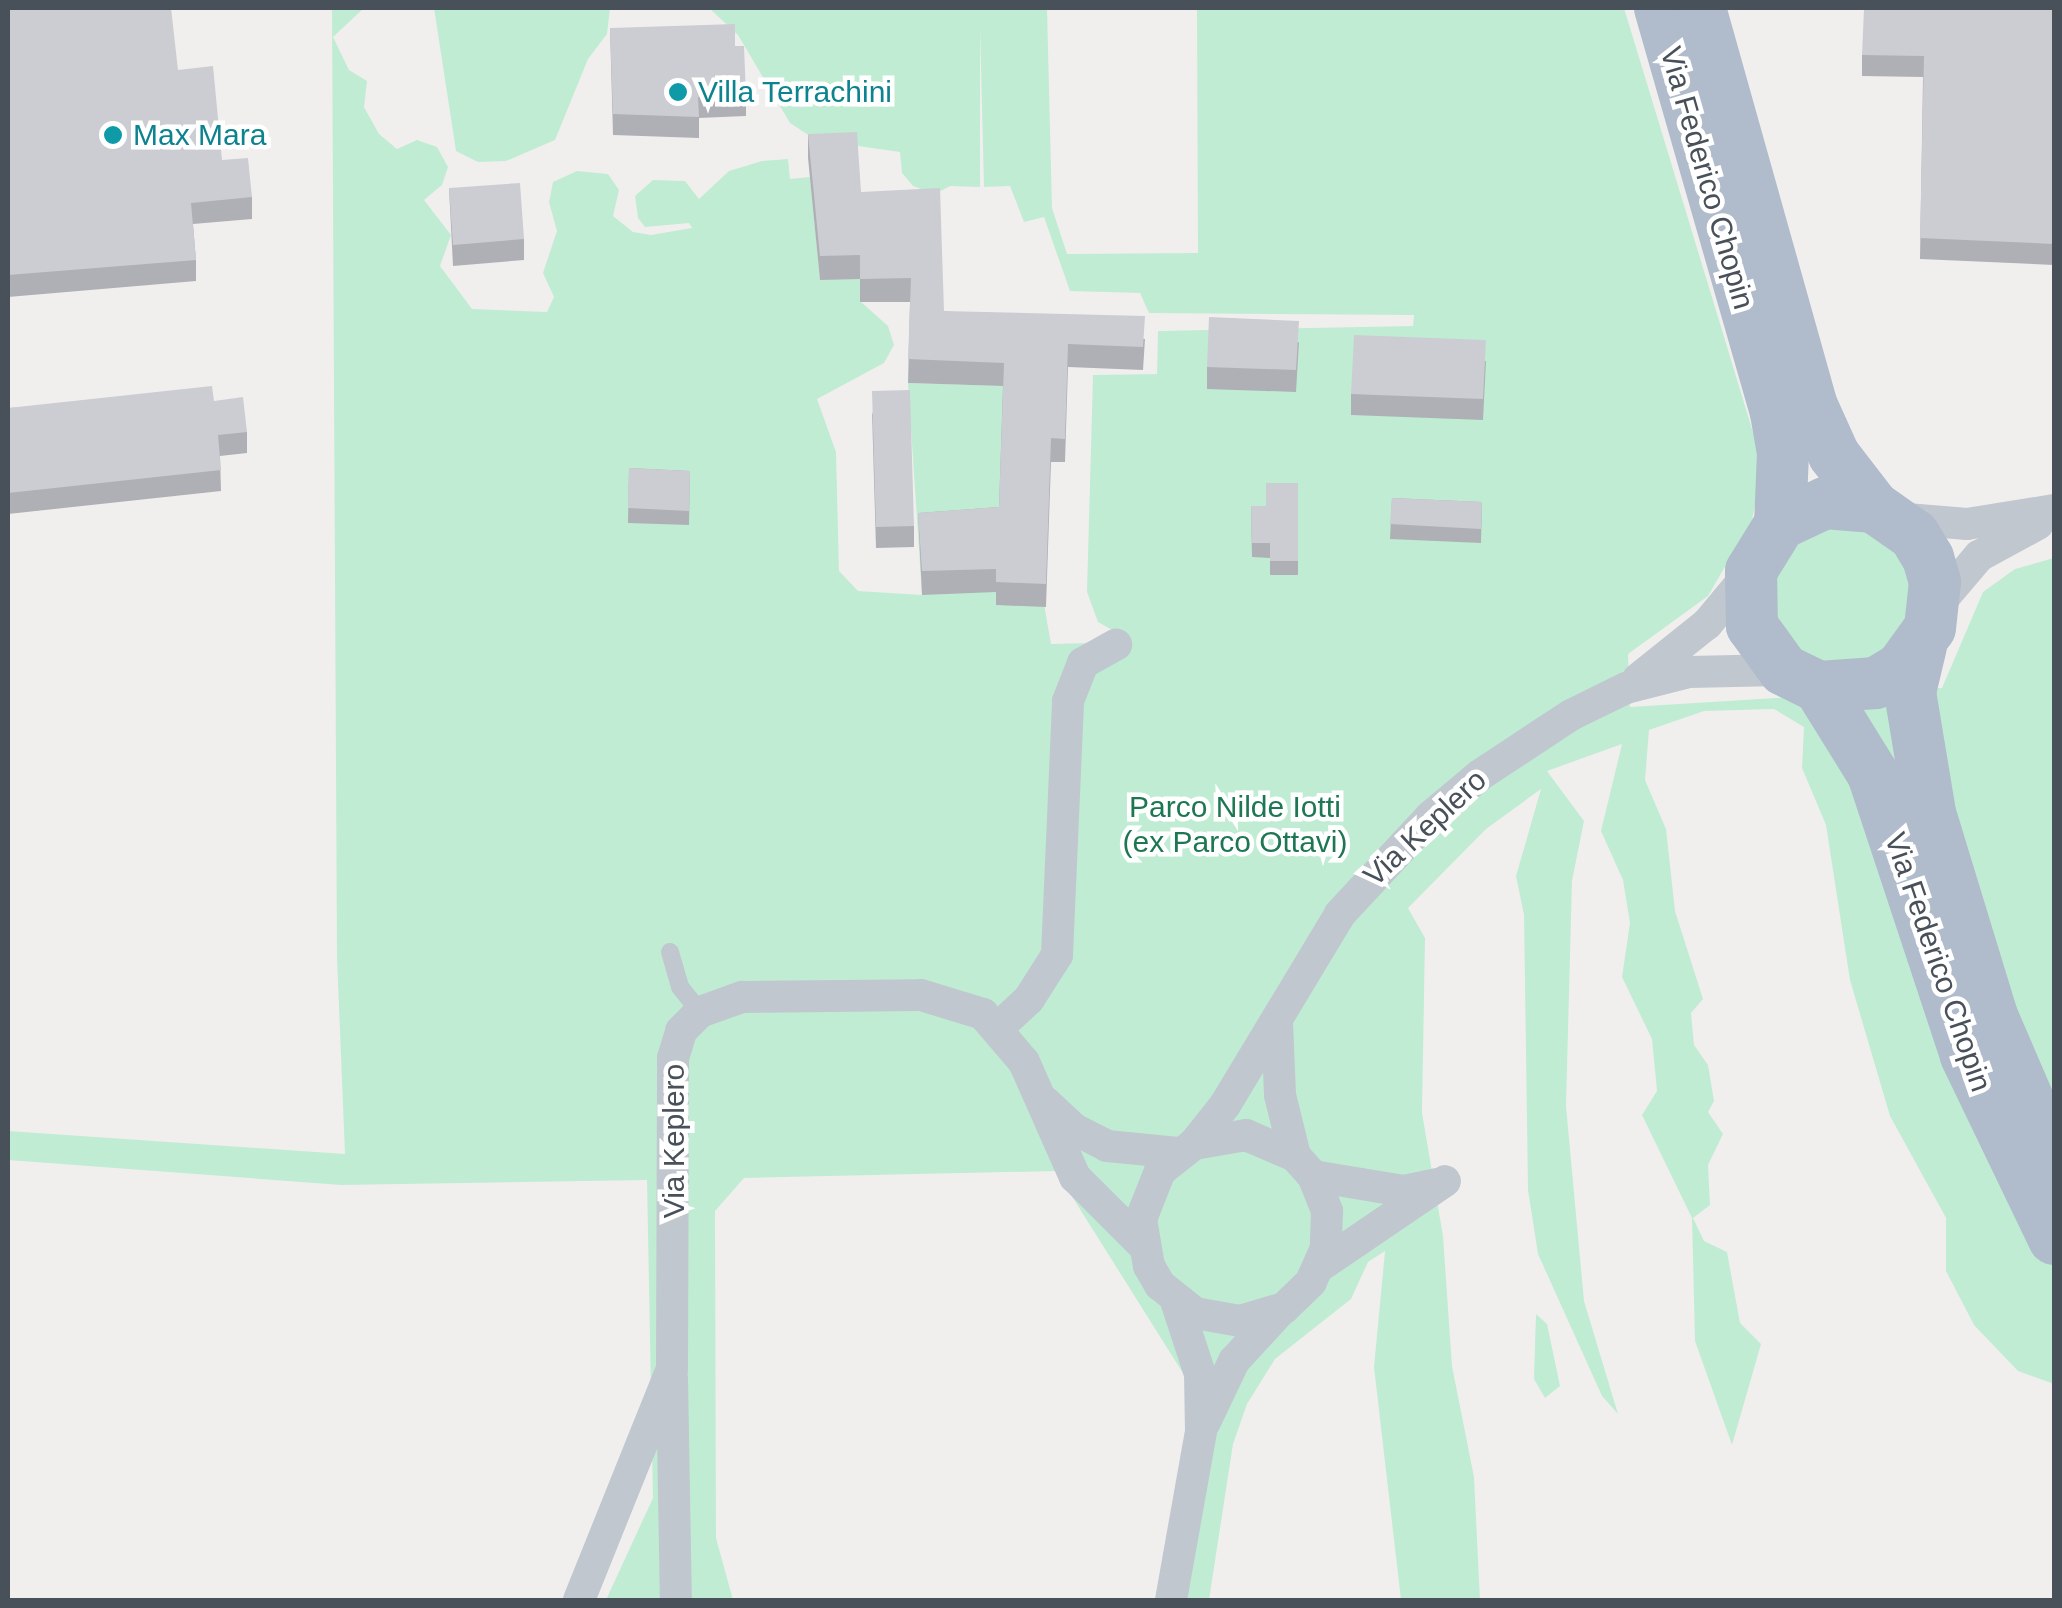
<!DOCTYPE html>
<style>
body{margin:0}
#map{position:relative;width:2062px;height:1608px;overflow:hidden;background:#f1efee;font-family:Arial,sans-serif}
div>[style]{position:absolute}
.green>*{inset:0;background:#c0ecd4}
.round{border-radius:50%}
.lane>*{height:18px;margin:-9px;padding:0 9px;transform-origin:9px;border-radius:9px;background:#c0c7cf}
.street>*{height:32px;margin:-16px;padding:0 16px;transform-origin:16px;border-radius:16px;background:#c0c7cf}
.primary>*{height:52px;margin:-26px;padding:0 26px;transform-origin:26px;border-radius:26px;background:#b0bbcb}
.wall>*{inset:0;background:#afb0b5}
.building>*{inset:0;background:#cccdd3}
.dots>*{width:28px;height:28px;translate:-50% -50%;box-sizing:border-box;border:5px solid #fff;border-radius:50%}
span{translate:-50% -50%;white-space:nowrap;text-align:center;line-height:1.15;-webkit-text-stroke:9px #fff;paint-order:stroke}
.culture-label{font-size:30px;color:#0d838f}
.left{translate:0 -50%;text-align:left}
.street-label{font-size:30px;color:#48505a}
.park-label{font-size:30px;color:#1d7752}
.frame{position:absolute;inset:0;border:10px solid #48505a;pointer-events:none}
</style>
<div id="map">
<div class="green">
<div style="clip-path:polygon(332px 8px,364px 8px,333px 37px,349px 70px,367px 81px,364px 107px,379px 134px,397px 149px,417px 140px,437px 147px,448px 167px,442px 185px,424px 200px,451px 235px,440px 266px,472px 309px,547px 312px,554px 297px,543px 273px,557px 231px,549px 202px,553px 182px,577px 171px,608px 174px,619px 190px,613px 216px,633px 232px,651px 235px,692px 228px,689px 223px,645px 227px,638px 218px,635px 196px,653px 180px,685px 181px,699px 199px,729px 171px,762px 161px,788px 159px,790px 179px,810px 177px,820px 279px,860px 279px,861px 302px,888px 326px,894px 345px,884px 363px,817px 399px,836px 452px,839px 571px,858px 591px,922px 595px,908px 383px,1006px 386px,1051px 644px,1133px 642px,1098px 622px,1087px 592px,1093px 375px,1157px 374px,1158px 331px,1413px 326px,1414px 315px,1149px 313px,1140px 293px,1070px 291px,1044px 217px,1024px 222px,1010px 186px,984px 187px,980px 27px,980px 187px,950px 186px,935px 194px,913px 186px,902px 173px,900px 152px,816px 140px,790px 123px,738px 35px,709px 8px,1047px 8px,1052px 208px,1067px 254px,1198px 253px,1197px 8px,1624px 8px,1763px 465px,1752px 520px,1708px 596px,1628px 654px,1630px 707px,1942px 688px,1983px 592px,2015px 569px,2054px 558px,2054px 1384px,2018px 1371px,1974px 1325px,1946px 1271px,1946px 1218px,1890px 1116px,1850px 980px,1826px 825px,1802px 768px,1804px 727px,1774px 709px,1704px 711px,1649px 730px,1645px 780px,1666px 829px,1675px 911px,1703px 999px,1691px 1013px,1694px 1045px,1708px 1065px,1714px 1101px,1708px 1112px,1723px 1134px,1708px 1165px,1710px 1205px,1693px 1218px,1704px 1241px,1727px 1252px,1740px 1323px,1761px 1344px,1732px 1445px,1695px 1341px,1692px 1218px,1642px 1115px,1657px 1091px,1652px 1039px,1622px 977px,1630px 923px,1623px 880px,1601px 831px,1622px 744px,1547px 771px,1584px 821px,1572px 881px,1566px 1106px,1584px 1301px,1618px 1414px,1602px 1396px,1538px 1254px,1528px 1190px,1524px 915px,1516px 876px,1541px 789px,1486px 829px,1408px 908px,1425px 938px,1422px 1113px,1443px 1236px,1452px 1366px,1474px 1477px,1480px 1600px,1401px 1600px,1374px 1367px,1385px 1251px,1368px 1262px,1351px 1299px,1275px 1359px,1247px 1404px,1233px 1444px,1209px 1600px,1157px 1600px,1189px 1428px,1186px 1378px,1056px 1171px,744px 1178px,715px 1211px,716px 1538px,733px 1600px,606px 1600px,653px 1498px,647px 1180px,341px 1185px,8px 1160px,8px 1131px,345px 1154px,337px 958px)"></div>
<div style="clip-path:polygon(434px 8px,610px 8px,607px 34px,588px 59px,555px 140px,506px 161px,478px 162px,456px 151px)"></div>
<div class="round" style="left:1772px;top:527px;width:138px;height:138px"></div>
<div style="clip-path:polygon(1536px 1314px,1547px 1324px,1560px 1386px,1545px 1398px,1534px 1379px)"></div>
</div>
<div class="lane">
<div style="left:670px;top:952px;width:36px;rotate:74deg"></div>
<div style="left:680px;top:987px;width:32px;rotate:51deg"></div>
</div>
<div class="street">
<div style="left:1895px;top:518px;width:72px;rotate:4.8deg"></div>
<div style="left:1967px;top:524px;width:88px;rotate:-9.1deg"></div>
<div style="left:1935px;top:608px;width:68px;rotate:-49.8deg"></div>
<div style="left:1979px;top:556px;width:67px;rotate:-28.5deg"></div>
<div style="left:1638px;top:679px;width:88px;rotate:-38.6deg"></div>
<div style="left:1707px;top:624px;width:69px;rotate:-50.3deg"></div>
<div style="left:1277px;top:1023px;width:72px;rotate:87.6deg"></div>
<div style="left:1280px;top:1095px;width:63px;rotate:76.2deg"></div>
<div style="left:999px;top:1027px;width:41px;rotate:-43deg"></div>
<div style="left:1029px;top:999px;width:52px;rotate:-57.5deg"></div>
<div style="left:1057px;top:955px;width:254px;rotate:-87.5deg"></div>
<div style="left:1068px;top:701px;width:41px;rotate:-68.5deg"></div>
<div style="left:1083px;top:663px;width:38px;rotate:-29deg"></div>
<div style="left:1045px;top:1102px;width:40px;rotate:43deg"></div>
<div style="left:1074px;top:1129px;width:37px;rotate:27deg"></div>
<div style="left:1107px;top:1146px;width:71px;rotate:5.6deg"></div>
<div style="left:1194px;top:1144px;width:53px;rotate:-9.8deg"></div>
<div style="left:1246px;top:1135px;width:53px;rotate:23.2deg"></div>
<div style="left:1295px;top:1156px;width:27px;rotate:48deg"></div>
<div style="left:1313px;top:1176px;width:38px;rotate:68deg"></div>
<div style="left:1327px;top:1211px;width:37px;rotate:92deg"></div>
<div style="left:1326px;top:1248px;width:37px;rotate:114deg"></div>
<div style="left:1311px;top:1282px;width:37px;rotate:136deg"></div>
<div style="left:1284px;top:1308px;width:46px;rotate:163.5deg"></div>
<div style="left:1240px;top:1321px;width:46px;rotate:-169.9deg"></div>
<div style="left:1195px;top:1313px;width:45px;rotate:-141.3deg"></div>
<div style="left:1160px;top:1285px;width:22px;rotate:-120deg"></div>
<div style="left:1149px;top:1266px;width:48px;rotate:-99.7deg"></div>
<div style="left:1141px;top:1219px;width:52px;rotate:-68.4deg"></div>
<div style="left:1160px;top:1171px;width:43px;rotate:-38.5deg"></div>
<div style="left:1194px;top:1144px;width:50px;rotate:-51.5deg"></div>
<div style="left:1225px;top:1105px;width:223px;rotate:-58.9deg"></div>
<div style="left:1340px;top:914px;width:132px;rotate:-47.1deg"></div>
<div style="left:1430px;top:817px;width:65px;rotate:-40deg"></div>
<div style="left:1480px;top:775px;width:109px;rotate:-33.4deg"></div>
<div style="left:1571px;top:715px;width:61px;rotate:-26.1deg"></div>
<div style="left:1626px;top:688px;width:65px;rotate:-14.3deg"></div>
<div style="left:1689px;top:672px;width:95px;rotate:-1.2deg"></div>
<div style="left:1313px;top:1176px;width:92px;rotate:9.4deg"></div>
<div style="left:1404px;top:1191px;width:33px;rotate:-12deg"></div>
<div style="left:1320px;top:1266px;width:151px;rotate:-34.2deg"></div>
<div style="left:672px;top:1378px;width:222px;rotate:89deg"></div>
<div style="left:1205px;top:1422px;width:68px;rotate:-64.6deg"></div>
<div style="left:1234px;top:1361px;width:68px;rotate:-47.4deg"></div>
<div style="left:579px;top:1600px;width:249px;rotate:-68.1deg"></div>
<div style="left:672px;top:1369px;width:311px;rotate:-89.8deg"></div>
<div style="left:673px;top:1058px;width:28px;rotate:-73deg"></div>
<div style="left:681px;top:1031px;width:27px;rotate:-45deg"></div>
<div style="left:700px;top:1012px;width:45px;rotate:-19.7deg"></div>
<div style="left:742px;top:997px;width:179px;rotate:-0.6deg"></div>
<div style="left:921px;top:995px;width:65px;rotate:17deg"></div>
<div style="left:983px;top:1014px;width:63px;rotate:49.5deg"></div>
<div style="left:1024px;top:1062px;width:126px;rotate:66.1deg"></div>
<div style="left:1075px;top:1177px;width:95px;rotate:45deg"></div>
<div style="left:1171px;top:1600px;width:172px;rotate:-79.9deg"></div>
<div style="left:1201px;top:1431px;width:57px;rotate:-91deg"></div>
<div style="left:1200px;top:1374px;width:77px;rotate:-108.2deg"></div>
</div>
<div class="primary">
<div style="left:1660px;top:8px;width:421px;rotate:74deg"></div>
<div style="left:1776px;top:413px;width:41px;rotate:80.1deg"></div>
<div style="left:1783px;top:453px;width:71px;rotate:92.4deg"></div>
<div style="left:1700px;top:8px;width:411px;rotate:74.3deg"></div>
<div style="left:1811px;top:404px;width:56px;rotate:65.7deg"></div>
<div style="left:1834px;top:455px;width:66px;rotate:52.4deg"></div>
<div style="left:1921px;top:646px;width:47px;rotate:103.4deg"></div>
<div style="left:1910px;top:692px;width:123px;rotate:80.6deg"></div>
<div style="left:1930px;top:813px;width:212px;rotate:73deg"></div>
<div style="left:1992px;top:1016px;width:157px;rotate:66.7deg"></div>
<div style="left:1819px;top:687px;width:57px;rotate:-4deg"></div>
<div style="left:1876px;top:683px;width:29px;rotate:-31deg"></div>
<div style="left:1901px;top:668px;width:49px;rotate:-54.1deg"></div>
<div style="left:1930px;top:628px;width:46px;rotate:-83.8deg"></div>
<div style="left:1935px;top:582px;width:25px;rotate:-106deg"></div>
<div style="left:1928px;top:558px;width:27px;rotate:-121deg"></div>
<div style="left:1914px;top:535px;width:49px;rotate:-145deg"></div>
<div style="left:1874px;top:507px;width:49px;rotate:-175.3deg"></div>
<div style="left:1825px;top:503px;width:50px;rotate:155deg"></div>
<div style="left:1780px;top:524px;width:55px;rotate:121.7deg"></div>
<div style="left:1751px;top:571px;width:55px;rotate:89deg"></div>
<div style="left:1752px;top:626px;width:54px;rotate:54deg"></div>
<div style="left:1784px;top:670px;width:39px;rotate:26deg"></div>
<div style="left:1819px;top:687px;width:102px;rotate:58.2deg"></div>
<div style="left:1873px;top:774px;width:297px;rotate:71.7deg"></div>
<div style="left:1966px;top:1056px;width:203px;rotate:64.3deg"></div>
</div>
<div class="wall">
<div style="clip-path:polygon(8px 8px,178px 70px,222px 160px,252px 197px,252px 219px,193px 224px,196px 260px,196px 281px,8px 297px)"></div>
<div style="clip-path:polygon(2054px 8px,2054px 265px,1920px 259px,1923px 77px,1862px 76px,1862px 55px)"></div>
<div style="clip-path:polygon(610px 28px,735px 46px,746px 95px,746px 116px,699px 118px,699px 138px,613px 135px)"></div>
<div style="clip-path:polygon(808px 134px,861px 192px,944px 311px,1145px 339px,1143px 370px,1068px 367px,1065px 462px,1051px 462px,1046px 607px,996px 605px,996px 592px,922px 595px,918px 513px,999px 507px,1003px 386px,908px 383px,910px 302px,860px 302px,860px 279px,820px 280px,808px 158px)"></div>
<div style="clip-path:polygon(449px 188px,524px 239px,524px 260px,453px 266px)"></div>
<div style="clip-path:polygon(1299px 342px,1296px 392px,1207px 389px,1207px 367px)"></div>
<div style="clip-path:polygon(1486px 361px,1483px 420px,1351px 415px,1351px 394px)"></div>
<div style="clip-path:polygon(214px 401px,247px 432px,247px 453px,220px 456px,221px 491px,8px 514px,8px 408px)"></div>
<div style="clip-path:polygon(872px 412px,914px 526px,914px 547px,876px 548px)"></div>
<div style="clip-path:polygon(629px 468px,690px 471px,689px 525px,628px 523px)"></div>
<div style="clip-path:polygon(1298px 483px,1298px 575px,1270px 575px,1270px 558px,1252px 557px,1251px 506px,1266px 506px)"></div>
<div style="clip-path:polygon(1392px 498px,1482px 502px,1481px 543px,1390px 539px)"></div>
</div>
<div class="building">
<div style="clip-path:polygon(8px 8px,171px 8px,178px 70px,213px 66px,222px 160px,248px 158px,252px 197px,191px 203px,196px 260px,8px 275px)"></div>
<div style="clip-path:polygon(1864px 8px,2054px 8px,2054px 244px,1920px 238px,1924px 56px,1862px 55px)"></div>
<div style="clip-path:polygon(735px 24px,735px 46px,744px 46px,746px 95px,698px 97px,699px 117px,613px 114px,610px 28px)"></div>
<div style="clip-path:polygon(857px 132px,861px 192px,940px 188px,944px 311px,1145px 316px,1143px 347px,1068px 344px,1065px 439px,1051px 438px,1046px 584px,996px 582px,996px 569px,922px 571px,918px 513px,999px 507px,1004px 363px,908px 359px,911px 278px,860px 279px,860px 255px,820px 256px,808px 134px)"></div>
<div style="clip-path:polygon(520px 183px,524px 239px,453px 245px,449px 188px)"></div>
<div style="clip-path:polygon(1209px 317px,1299px 321px,1296px 370px,1207px 367px)"></div>
<div style="clip-path:polygon(1354px 335px,1486px 340px,1483px 399px,1351px 394px)"></div>
<div style="clip-path:polygon(212px 386px,214px 401px,243px 397px,247px 432px,218px 435px,221px 470px,8px 493px,8px 408px)"></div>
<div style="clip-path:polygon(910px 390px,914px 526px,876px 527px,872px 391px)"></div>
<div style="clip-path:polygon(629px 468px,690px 471px,689px 511px,628px 508px)"></div>
<div style="clip-path:polygon(1266px 483px,1298px 483px,1298px 561px,1270px 561px,1270px 543px,1252px 543px,1251px 506px,1266px 506px)"></div>
<div style="clip-path:polygon(1392px 498px,1482px 502px,1481px 529px,1390px 524px)"></div>
</div>
<div class="dots">
<div style="left:678px;top:92px;background:#0f9aa8"></div>
<div style="left:113px;top:135px;background:#0f9aa8"></div>
</div>
<div class="culture-label">
<span class="left" style="left:698px;top:92px">Villa Terrachini</span>
<span class="left" style="left:133px;top:135px">Max Mara</span>
</div>
<div class="street-label">
<span style="left:1707px;top:178px;rotate:74deg">Via Federico Chopin</span>
<span style="left:1425px;top:828px;rotate:-43deg">Via Keplero</span>
<span style="left:1938px;top:962px;rotate:71deg">Via Federico Chopin</span>
<span style="left:674px;top:1141px;rotate:-90deg">Via Keplero</span>
</div>
<div class="park-label">
<span style="left:1235px;top:824px">Parco Nilde Iotti<br>(ex Parco Ottavi)</span>
</div>
<div class="frame"></div>
</div>
